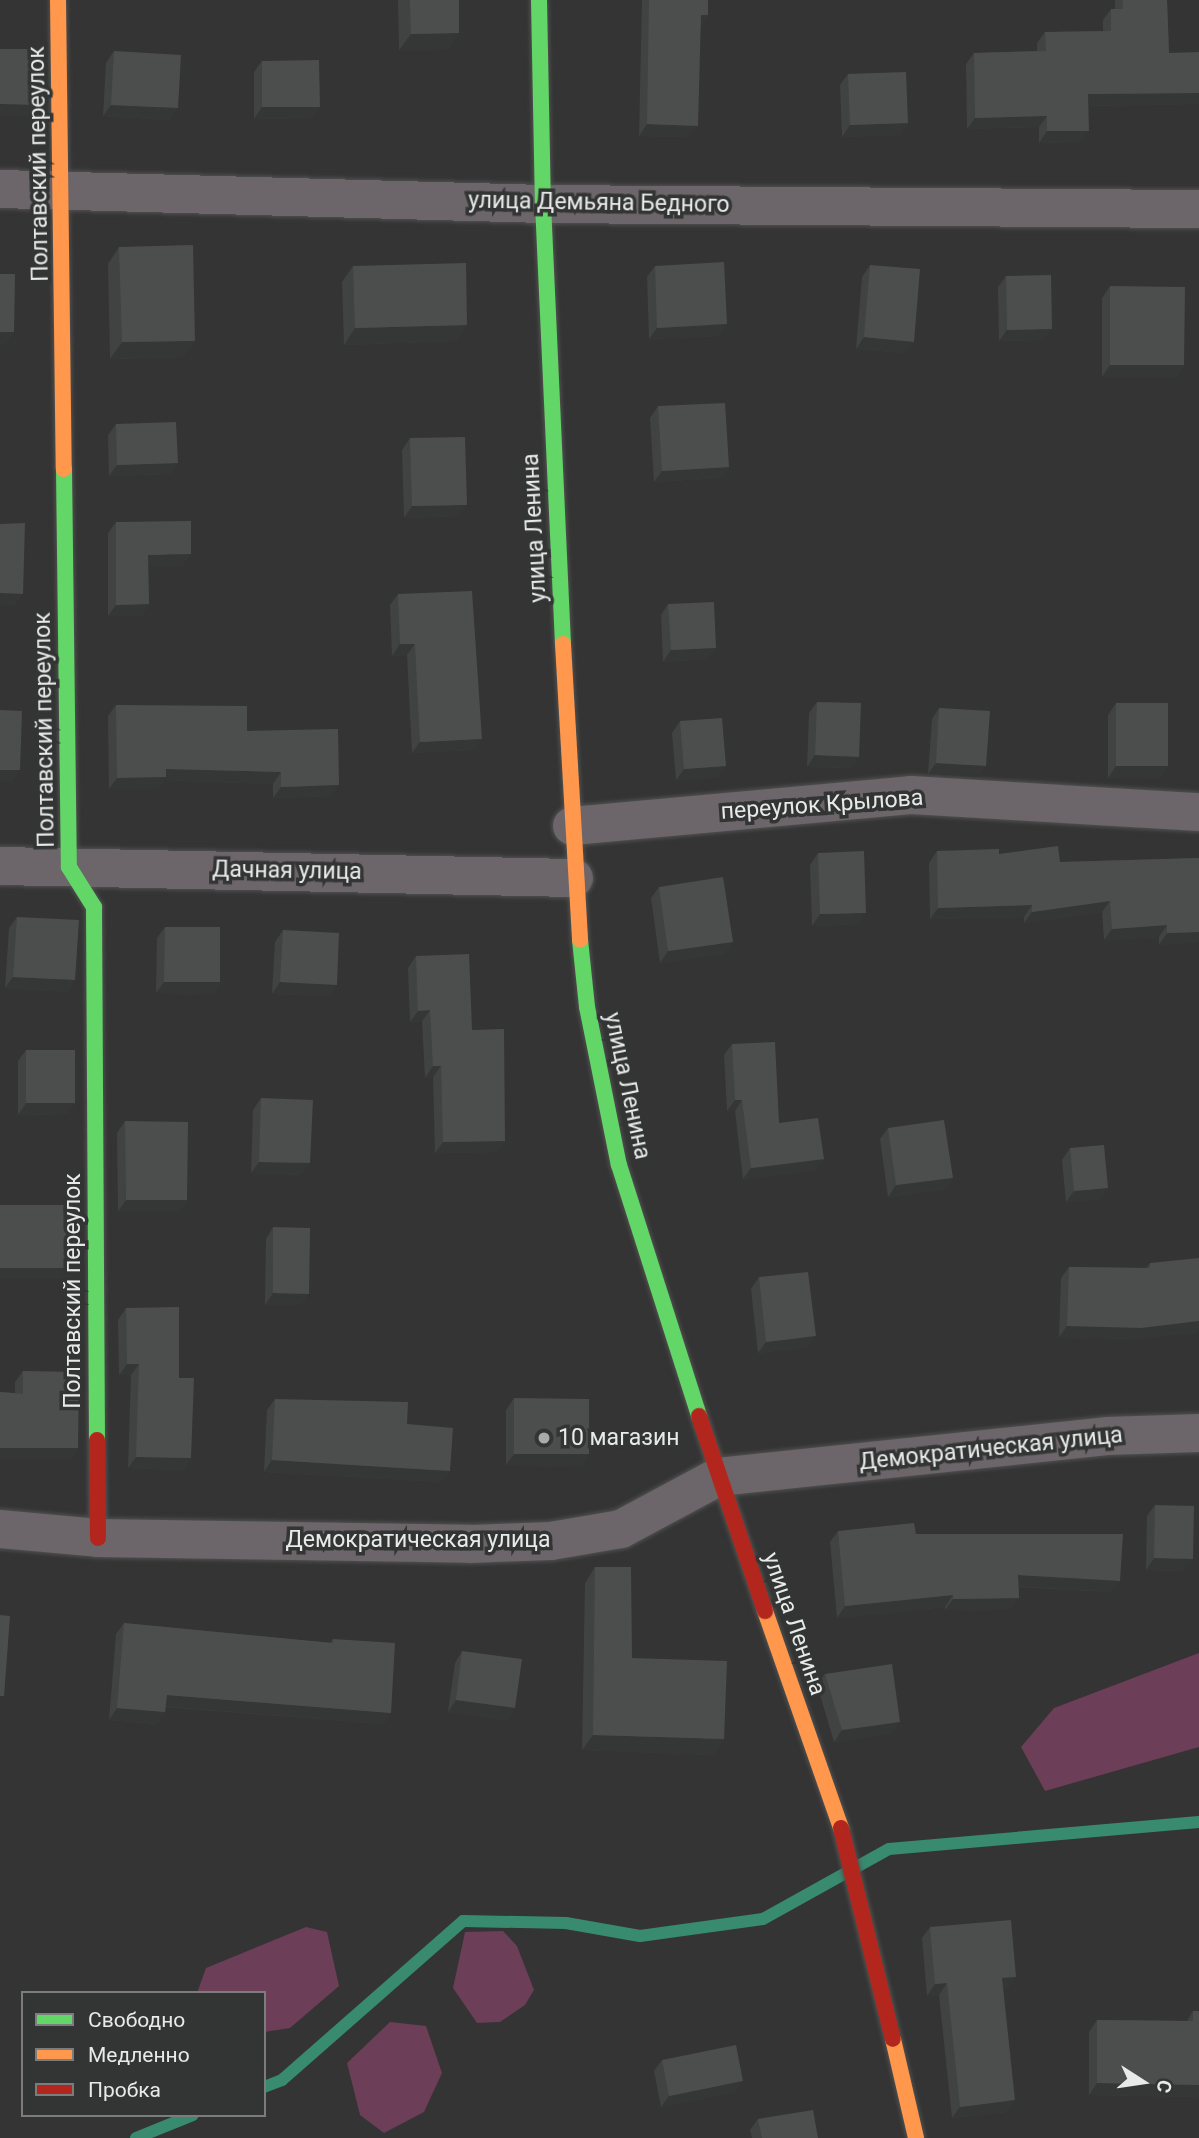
<!DOCTYPE html>
<meta charset="utf-8">
<style>
body{margin:0}
#map{position:relative;width:1199px;height:2138px;overflow:hidden;background:#333433;font-family:Roboto,sans-serif}
div>[style]{position:absolute}
.green>*{inset:0;background:#6c3e57}
.stream>*{height:12px;margin:-6px;padding:0 6px;transform-origin:6px;border-radius:6px;background:#388b6f}
.roads{filter:drop-shadow(0 0 2px #505150) drop-shadow(0 0 2px #505150)}
.street>*{height:38px;margin:-19px;padding:0 19px;transform-origin:19px;border-radius:19px;background:#6c6569}
.fast>*{height:16px;margin:-8px;padding:0 8px;transform-origin:8px;border-radius:8px;background:#63d668}
.slow>*{height:16px;margin:-8px;padding:0 8px;transform-origin:8px;border-radius:8px;background:#ff974d}
.jam>*{height:16px;margin:-8px;padding:0 8px;transform-origin:8px;border-radius:8px;background:#b3261e}
.wall>*{inset:0;background:#414342}
.shaded-wall>*{inset:0;background:#353736}
.building>*{inset:0;background:#4c4e4d}
.dots>*{width:19px;height:19px;translate:-50% -50%;box-sizing:border-box;border:4px solid #323533;border-radius:50%}
span{translate:-50% -50%;white-space:nowrap;text-align:center;line-height:1.15;-webkit-text-stroke:7px #323533;paint-order:stroke}
.street-label{font-size:23px;color:#e8eae9}
.poi-label{font-size:23px;color:#e8eae9}
.left{translate:0 -50%;text-align:left}
.legend{position:absolute;left:21px;top:1991px;width:245px;height:126px;box-sizing:border-box;background:#323533;border:2px solid #7b7d7c;margin:0;padding:9px 12px;list-style:none;font-size:21px;color:#e8eae9}
.legend li{display:flex;align-items:center;gap:14px;height:35px}
.legend b{width:35px;border:2px solid #7b7d7c}
.north{position:absolute;left:1108px;top:2047px;width:70px;height:70px;-webkit-text-stroke:5px #323533;paint-order:stroke;rotate:102deg;font-size:19px;font-weight:700;line-height:28px;text-align:center;color:#e8eae9}
.north::after{content:'';display:block;margin:auto;width:24px;height:32px;background:#e8eae9;clip-path:polygon(50% 0,100% 100%,50% 72%,0 100%)}
</style>
<div id="map">
<div class="green">
<div style="clip-path:polygon(1199px 1653px,1199px 1747px,1045px 1791px,1021px 1747px,1054px 1708px)"></div>
<div style="clip-path:polygon(306px 1927px,327px 1932px,339px 1986px,290px 2028px,264px 2032px,264px 1993px,197px 1993px,206px 1968px)"></div>
<div style="clip-path:polygon(503px 1931px,517px 1946px,534px 1990px,525px 2005px,500px 2022px,477px 2023px,453px 1988px,465px 1932px)"></div>
<div style="clip-path:polygon(390px 2022px,426px 2026px,442px 2073px,424px 2112px,384px 2133px,360px 2115px,347px 2063px)"></div>
</div>
<div class="stream">
<div style="left:264px;top:2087px;width:19px;rotate:-21deg"></div>
<div style="left:282px;top:2080px;width:241px;rotate:-41.3deg"></div>
<div style="left:463px;top:1921px;width:103px;rotate:1.1deg"></div>
<div style="left:566px;top:1923px;width:75px;rotate:10deg"></div>
<div style="left:640px;top:1936px;width:124px;rotate:-7.9deg"></div>
<div style="left:763px;top:1919px;width:144px;rotate:-29.1deg"></div>
<div style="left:889px;top:1849px;width:311px;rotate:-5deg"></div>
<div style="left:136px;top:2138px;width:61px;rotate:-22deg"></div>
</div>
<div class="roads">
<div class="street">
<div style="left:0;top:189px;width:543px;rotate:1.58deg"></div>
<div style="left:543px;top:204px;width:656px;rotate:0.44deg"></div>
<div style="left:572px;top:826px;width:340px;rotate:-5.2deg"></div>
<div style="left:911px;top:795px;width:289px;rotate:3.4deg"></div>
<div style="left:0;top:866px;width:574px;rotate:1.2deg"></div>
<div style="left:0;top:1529px;width:98px;rotate:5.2deg"></div>
<div style="left:98px;top:1538px;width:372px;rotate:0.9deg"></div>
<div style="left:470px;top:1544px;width:81px;rotate:-2.1deg"></div>
<div style="left:551px;top:1541px;width:71px;rotate:-9.7deg"></div>
<div style="left:621px;top:1529px;width:110px;rotate:-28.2deg"></div>
<div style="left:718px;top:1477px;width:391px;rotate:-6deg"></div>
<div style="left:1107px;top:1436px;width:92px;rotate:-1.9deg"></div>
</div>
<div class="fast">
<div style="left:539px;top:0;width:204px;rotate:88.9deg"></div>
<div style="left:543px;top:204px;width:440px;rotate:87.4deg"></div>
<div style="left:64px;top:469px;width:398px;rotate:89.3deg"></div>
<div style="left:69px;top:867px;width:47px;rotate:58deg"></div>
<div style="left:94px;top:907px;width:533px;rotate:89.68deg"></div>
<div style="left:580px;top:940px;width:67px;rotate:84deg"></div>
<div style="left:587px;top:1007px;width:161px;rotate:78.6deg"></div>
<div style="left:619px;top:1165px;width:263px;rotate:72.3deg"></div>
</div>
<div class="slow">
<div style="left:58px;top:0;width:469px;rotate:89.3deg"></div>
<div style="left:563px;top:644px;width:296px;rotate:86.7deg"></div>
<div style="left:765px;top:1611px;width:230px;rotate:70.7deg"></div>
<div style="left:893px;top:2039px;width:102px;rotate:76.9deg"></div>
</div>
<div class="jam">
<div style="left:699px;top:1416px;width:206px;rotate:71.3deg"></div>
<div style="left:97px;top:1440px;width:98px;rotate:89.4deg"></div>
<div style="left:841px;top:1828px;width:217px;rotate:76.2deg"></div>
</div>
</div>
<div class="wall">
<div style="clip-path:polygon(398px 0,459px 0,459px 33px,448px 49px,399px 50px)"></div>
<div style="clip-path:polygon(642px 0,708px 0,708px 15px,700px 26px,690px 137px,639px 136px)"></div>
<div style="clip-path:polygon(1115px 0,1167px 0,1169px 53px,1199px 104px,1088px 106px,1081px 142px,1039px 143px,1039px 127px,967px 129px,966px 64px,974px 53px,1037px 51px,1037px 43px,1045px 32px,1103px 31px,1103px 20px,1111px 9px,1115px 9px)"></div>
<div style="clip-path:polygon(114px 51px,170px 120px,103px 116px,106px 63px)"></div>
<div style="clip-path:polygon(262px 61px,320px 107px,312px 118px,254px 119px,254px 72px)"></div>
<div style="clip-path:polygon(848px 74px,908px 123px,900px 135px,842px 137px,840px 85px)"></div>
<div style="clip-path:polygon(119px 247px,184px 357px,110px 359px,108px 264px)"></div>
<div style="clip-path:polygon(870px 265px,906px 353px,856px 349px,862px 277px)"></div>
<div style="clip-path:polygon(353px 266px,467px 325px,456px 341px,344px 345px,342px 282px)"></div>
<div style="clip-path:polygon(655px 266px,719px 336px,649px 339px,647px 277px)"></div>
<div style="clip-path:polygon(1006px 276px,1044px 340px,999px 341px,998px 287px)"></div>
<div style="clip-path:polygon(1110px 286px,1184px 365px,1176px 377px,1102px 377px,1102px 298px)"></div>
<div style="clip-path:polygon(658px 406px,729px 467px,721px 478px,654px 482px,650px 418px)"></div>
<div style="clip-path:polygon(116px 424px,178px 463px,170px 474px,109px 476px,108px 435px)"></div>
<div style="clip-path:polygon(410px 438px,459px 516px,404px 518px,402px 450px)"></div>
<div style="clip-path:polygon(116px 522px,183px 566px,148px 566px,149px 604px,141px 616px,108px 616px,108px 533px)"></div>
<div style="clip-path:polygon(398px 594px,474px 750px,412px 753px,407px 655px,392px 656px,390px 605px)"></div>
<div style="clip-path:polygon(668px 604px,708px 659px,663px 662px,661px 615px)"></div>
<div style="clip-path:polygon(817px 702px,851px 768px,807px 767px,809px 713px)"></div>
<div style="clip-path:polygon(1116px 703px,1160px 778px,1108px 778px,1108px 715px)"></div>
<div style="clip-path:polygon(116px 705px,247px 731px,331px 796px,273px 798px,273px 784px,164px 780px,158px 789px,109px 789px,108px 716px)"></div>
<div style="clip-path:polygon(939px 708px,978px 777px,928px 774px,932px 719px)"></div>
<div style="clip-path:polygon(680px 721px,726px 766px,718px 777px,676px 780px,672px 733px)"></div>
<div style="clip-path:polygon(937px 851px,999px 854px,1060px 862px,1199px 858px,1199px 942px,1159px 945px,1159px 937px,1104px 940px,1102px 912px,1024px 923px,1024px 917px,930px 919px,929px 863px)"></div>
<div style="clip-path:polygon(818px 853px,858px 924px,812px 926px,810px 865px)"></div>
<div style="clip-path:polygon(659px 887px,725px 953px,660px 963px,651px 898px)"></div>
<div style="clip-path:polygon(17px 917px,68px 992px,5px 988px,9px 928px)"></div>
<div style="clip-path:polygon(165px 927px,220px 982px,212px 994px,156px 993px,157px 938px)"></div>
<div style="clip-path:polygon(283px 930px,329px 996px,272px 994px,275px 942px)"></div>
<div style="clip-path:polygon(416px 956px,472px 1030px,505px 1141px,497px 1152px,435px 1153px,433px 1077px,425px 1078px,422px 1021px,410px 1022px,408px 968px)"></div>
<div style="clip-path:polygon(732px 1044px,779px 1123px,824px 1159px,816px 1170px,743px 1179px,735px 1111px,727px 1111px,724px 1055px)"></div>
<div style="clip-path:polygon(26px 1050px,75px 1103px,67px 1114px,18px 1115px,18px 1061px)"></div>
<div style="clip-path:polygon(261px 1098px,302px 1175px,251px 1173px,253px 1110px)"></div>
<div style="clip-path:polygon(125px 1121px,187px 1200px,179px 1211px,118px 1211px,117px 1133px)"></div>
<div style="clip-path:polygon(888px 1128px,945px 1189px,888px 1197px,880px 1139px)"></div>
<div style="clip-path:polygon(1070px 1148px,1100px 1199px,1066px 1202px,1062px 1160px)"></div>
<div style="clip-path:polygon(273px 1227px,301px 1305px,265px 1305px,266px 1239px)"></div>
<div style="clip-path:polygon(1150px 1263px,1199px 1332px,1133px 1339px,1059px 1337px,1061px 1278px,1069px 1267px,1146px 1268px)"></div>
<div style="clip-path:polygon(759px 1277px,808px 1347px,758px 1353px,751px 1289px)"></div>
<div style="clip-path:polygon(126px 1308px,179px 1378px,191px 1458px,183px 1470px,128px 1468px,131px 1375px,119px 1375px,118px 1320px)"></div>
<div style="clip-path:polygon(23px 1371px,78px 1448px,70px 1459px,0 1459px,0 1392px,15px 1393px,15px 1382px)"></div>
<div style="clip-path:polygon(514px 1398px,589px 1454px,581px 1466px,506px 1465px,506px 1410px)"></div>
<div style="clip-path:polygon(275px 1399px,407px 1424px,442px 1482px,264px 1472px,267px 1410px)"></div>
<div style="clip-path:polygon(1155px 1505px,1185px 1571px,1146px 1570px,1147px 1516px)"></div>
<div style="clip-path:polygon(838px 1531px,916px 1534px,1112px 1592px,1019px 1587px,1019px 1598px,1011px 1609px,945px 1610px,945px 1607px,837px 1618px,830px 1542px)"></div>
<div style="clip-path:polygon(595px 1567px,632px 1658px,724px 1739px,713px 1755px,582px 1750px,585px 1583px)"></div>
<div style="clip-path:polygon(124px 1623px,330px 1643px,333px 1639px,391px 1713px,383px 1724px,166px 1707px,165px 1712px,157px 1724px,109px 1720px,116px 1634px)"></div>
<div style="clip-path:polygon(462px 1651px,508px 1720px,448px 1712px,455px 1663px)"></div>
<div style="clip-path:polygon(825px 1674px,892px 1733px,834px 1742px,817px 1685px)"></div>
<div style="clip-path:polygon(930px 1927px,1008px 1989px,1003px 1989px,1007px 2112px,952px 2118px,939px 1995px,927px 1996px,922px 1938px)"></div>
<div style="clip-path:polygon(1193px 2011px,1199px 2097px,1089px 2095px,1089px 2032px,1097px 2020px,1187px 2021px)"></div>
<div style="clip-path:polygon(662px 2060px,735px 2092px,661px 2107px,654px 2071px)"></div>
<div style="clip-path:polygon(758px 2119px,818px 2138px,752px 2138px,750px 2130px)"></div>
</div>
<div class="shaded-wall">
<div style="clip-path:polygon(701px 15px,708px 15px,700px 26px)"></div>
<div style="clip-path:polygon(459px 33px,448px 49px,399px 50px,411px 34px)"></div>
<div style="clip-path:polygon(1199px 93px,1199px 104px,1080px 106px,1088px 94px)"></div>
<div style="clip-path:polygon(0 104px,36px 105px,28px 116px,0 116px)"></div>
<div style="clip-path:polygon(111px 105px,178px 108px,170px 120px,103px 116px)"></div>
<div style="clip-path:polygon(262px 107px,320px 107px,312px 118px,254px 119px)"></div>
<div style="clip-path:polygon(1047px 116px,1039px 127px,967px 129px,975px 118px)"></div>
<div style="clip-path:polygon(908px 123px,900px 135px,842px 137px,850px 125px)"></div>
<div style="clip-path:polygon(647px 124px,698px 126px,690px 137px,639px 136px)"></div>
<div style="clip-path:polygon(1047px 131px,1089px 131px,1081px 142px,1039px 143px)"></div>
<div style="clip-path:polygon(727px 324px,719px 336px,649px 339px,657px 328px)"></div>
<div style="clip-path:polygon(467px 325px,456px 341px,344px 345px,355px 328px)"></div>
<div style="clip-path:polygon(1052px 329px,1044px 340px,999px 341px,1007px 330px)"></div>
<div style="clip-path:polygon(0 332px,14px 332px,6px 344px,0 344px)"></div>
<div style="clip-path:polygon(864px 337px,914px 342px,906px 353px,856px 349px)"></div>
<div style="clip-path:polygon(195px 341px,184px 357px,110px 359px,122px 342px)"></div>
<div style="clip-path:polygon(1110px 365px,1184px 365px,1176px 377px,1102px 377px)"></div>
<div style="clip-path:polygon(178px 463px,170px 474px,109px 476px,117px 465px)"></div>
<div style="clip-path:polygon(729px 467px,721px 478px,654px 482px,662px 471px)"></div>
<div style="clip-path:polygon(467px 505px,459px 516px,404px 518px,412px 506px)"></div>
<div style="clip-path:polygon(191px 554px,183px 566px,140px 566px,148px 555px)"></div>
<div style="clip-path:polygon(0 593px,23px 594px,15px 606px,0 605px)"></div>
<div style="clip-path:polygon(149px 604px,141px 616px,108px 616px,116px 605px)"></div>
<div style="clip-path:polygon(400px 644px,415px 644px,407px 655px,392px 656px)"></div>
<div style="clip-path:polygon(716px 648px,708px 659px,663px 662px,671px 650px)"></div>
<div style="clip-path:polygon(482px 739px,474px 750px,412px 753px,420px 742px)"></div>
<div style="clip-path:polygon(815px 755px,859px 757px,851px 768px,807px 767px)"></div>
<div style="clip-path:polygon(936px 763px,986px 766px,978px 777px,928px 774px)"></div>
<div style="clip-path:polygon(726px 766px,718px 777px,676px 780px,684px 769px)"></div>
<div style="clip-path:polygon(1116px 766px,1168px 766px,1160px 778px,1108px 778px)"></div>
<div style="clip-path:polygon(166px 769px,281px 772px,273px 784px,164px 780px,158px 789px,109px 789px,117px 778px)"></div>
<div style="clip-path:polygon(0 770px,20px 770px,12px 782px,0 781px)"></div>
<div style="clip-path:polygon(339px 785px,331px 796px,273px 798px,281px 787px)"></div>
<div style="clip-path:polygon(1110px 901px,1102px 912px,1024px 923px,1032px 912px)"></div>
<div style="clip-path:polygon(1032px 905px,1024px 917px,930px 919px,938px 908px)"></div>
<div style="clip-path:polygon(866px 913px,858px 924px,812px 926px,820px 914px)"></div>
<div style="clip-path:polygon(1167px 925px,1159px 937px,1104px 940px,1112px 929px)"></div>
<div style="clip-path:polygon(1199px 932px,1199px 942px,1159px 945px,1167px 933px)"></div>
<div style="clip-path:polygon(733px 942px,725px 953px,660px 963px,668px 951px)"></div>
<div style="clip-path:polygon(13px 977px,75px 980px,68px 992px,5px 988px)"></div>
<div style="clip-path:polygon(164px 982px,220px 982px,212px 994px,156px 993px)"></div>
<div style="clip-path:polygon(280px 982px,337px 985px,329px 996px,272px 994px)"></div>
<div style="clip-path:polygon(430px 1010px,422px 1021px,410px 1022px,418px 1011px)"></div>
<div style="clip-path:polygon(433px 1066px,441px 1066px,433px 1077px,425px 1078px)"></div>
<div style="clip-path:polygon(735px 1100px,742px 1100px,735px 1111px,727px 1111px)"></div>
<div style="clip-path:polygon(26px 1103px,75px 1103px,67px 1114px,18px 1115px)"></div>
<div style="clip-path:polygon(505px 1141px,497px 1152px,435px 1153px,443px 1142px)"></div>
<div style="clip-path:polygon(824px 1159px,816px 1170px,743px 1179px,751px 1168px)"></div>
<div style="clip-path:polygon(259px 1162px,310px 1163px,302px 1175px,251px 1173px)"></div>
<div style="clip-path:polygon(953px 1178px,945px 1189px,888px 1197px,896px 1185px)"></div>
<div style="clip-path:polygon(1108px 1188px,1100px 1199px,1066px 1202px,1074px 1191px)"></div>
<div style="clip-path:polygon(126px 1200px,187px 1200px,179px 1211px,118px 1211px)"></div>
<div style="clip-path:polygon(0 1268px,76px 1268px,68px 1279px,0 1279px)"></div>
<div style="clip-path:polygon(273px 1293px,309px 1294px,301px 1305px,265px 1305px)"></div>
<div style="clip-path:polygon(1199px 1321px,1199px 1332px,1133px 1339px,1059px 1337px,1067px 1326px)"></div>
<div style="clip-path:polygon(816px 1336px,808px 1347px,758px 1353px,766px 1342px)"></div>
<div style="clip-path:polygon(127px 1364px,139px 1364px,131px 1375px,119px 1375px)"></div>
<div style="clip-path:polygon(0 1448px,78px 1448px,70px 1459px,0 1459px)"></div>
<div style="clip-path:polygon(514px 1454px,589px 1454px,581px 1466px,506px 1465px)"></div>
<div style="clip-path:polygon(136px 1457px,191px 1458px,183px 1470px,128px 1468px)"></div>
<div style="clip-path:polygon(272px 1460px,450px 1471px,442px 1482px,264px 1472px)"></div>
<div style="clip-path:polygon(1154px 1558px,1193px 1559px,1185px 1571px,1146px 1570px)"></div>
<div style="clip-path:polygon(1018px 1575px,1120px 1581px,1112px 1592px,1010px 1586px)"></div>
<div style="clip-path:polygon(953px 1595px,945px 1607px,837px 1618px,845px 1606px)"></div>
<div style="clip-path:polygon(1019px 1598px,1011px 1609px,945px 1610px,953px 1599px)"></div>
<div style="clip-path:polygon(167px 1695px,391px 1713px,383px 1724px,159px 1706px)"></div>
<div style="clip-path:polygon(456px 1700px,515px 1708px,508px 1720px,448px 1712px)"></div>
<div style="clip-path:polygon(117px 1708px,165px 1712px,157px 1724px,109px 1720px)"></div>
<div style="clip-path:polygon(900px 1722px,892px 1733px,834px 1742px,842px 1730px)"></div>
<div style="clip-path:polygon(593px 1735px,724px 1739px,713px 1755px,582px 1750px)"></div>
<div style="clip-path:polygon(1016px 1977px,1008px 1989px,994px 1990px,1002px 1978px)"></div>
<div style="clip-path:polygon(947px 1983px,939px 1995px,927px 1996px,935px 1984px)"></div>
<div style="clip-path:polygon(743px 2081px,735px 2092px,661px 2107px,669px 2096px)"></div>
<div style="clip-path:polygon(1097px 2083px,1199px 2085px,1199px 2097px,1089px 2095px)"></div>
<div style="clip-path:polygon(1015px 2100px,1007px 2112px,952px 2118px,960px 2107px)"></div>
</div>
<div class="building">
<div style="clip-path:polygon(410px 0,459px 0,459px 33px,411px 34px)"></div>
<div style="clip-path:polygon(649px 0,708px 0,708px 15px,701px 15px,698px 126px,647px 124px)"></div>
<div style="clip-path:polygon(1123px 0,1167px 0,1169px 53px,1199px 52px,1199px 93px,1088px 94px,1089px 131px,1047px 131px,1047px 116px,975px 118px,974px 53px,1046px 51px,1045px 32px,1111px 31px,1111px 9px,1123px 9px)"></div>
<div style="clip-path:polygon(0 49px,37px 49px,36px 105px,0 104px)"></div>
<div style="clip-path:polygon(114px 51px,181px 55px,178px 108px,111px 105px)"></div>
<div style="clip-path:polygon(319px 60px,320px 107px,262px 107px,262px 61px)"></div>
<div style="clip-path:polygon(906px 72px,908px 123px,850px 125px,848px 74px)"></div>
<div style="clip-path:polygon(193px 245px,195px 341px,122px 342px,119px 247px)"></div>
<div style="clip-path:polygon(724px 262px,727px 324px,657px 328px,655px 266px)"></div>
<div style="clip-path:polygon(466px 263px,467px 325px,355px 328px,353px 266px)"></div>
<div style="clip-path:polygon(870px 265px,920px 269px,914px 342px,864px 337px)"></div>
<div style="clip-path:polygon(0 274px,15px 274px,14px 332px,0 332px)"></div>
<div style="clip-path:polygon(1051px 275px,1052px 329px,1007px 330px,1006px 276px)"></div>
<div style="clip-path:polygon(1110px 286px,1185px 287px,1184px 365px,1110px 365px)"></div>
<div style="clip-path:polygon(725px 403px,729px 467px,662px 471px,658px 406px)"></div>
<div style="clip-path:polygon(176px 422px,178px 463px,117px 465px,116px 424px)"></div>
<div style="clip-path:polygon(465px 437px,467px 505px,412px 506px,410px 438px)"></div>
<div style="clip-path:polygon(191px 521px,191px 554px,148px 555px,149px 604px,116px 605px,116px 522px)"></div>
<div style="clip-path:polygon(25px 523px,23px 594px,0 593px,0 524px)"></div>
<div style="clip-path:polygon(472px 591px,482px 739px,420px 742px,415px 644px,400px 644px,398px 594px)"></div>
<div style="clip-path:polygon(714px 602px,716px 648px,671px 650px,668px 604px)"></div>
<div style="clip-path:polygon(817px 702px,861px 703px,859px 757px,815px 755px)"></div>
<div style="clip-path:polygon(1116px 703px,1168px 703px,1168px 766px,1116px 766px)"></div>
<div style="clip-path:polygon(116px 705px,247px 706px,247px 731px,338px 729px,339px 785px,281px 787px,281px 772px,166px 769px,166px 777px,117px 778px)"></div>
<div style="clip-path:polygon(939px 708px,990px 711px,986px 766px,936px 763px)"></div>
<div style="clip-path:polygon(0 710px,22px 711px,20px 770px,0 770px)"></div>
<div style="clip-path:polygon(722px 718px,726px 766px,684px 769px,680px 721px)"></div>
<div style="clip-path:polygon(1058px 846px,1060px 862px,1199px 858px,1199px 932px,1167px 933px,1167px 925px,1112px 929px,1110px 901px,1032px 912px,1032px 905px,938px 908px,937px 851px,999px 849px,999px 854px)"></div>
<div style="clip-path:polygon(864px 851px,866px 913px,820px 914px,818px 853px)"></div>
<div style="clip-path:polygon(723px 877px,733px 942px,668px 951px,659px 887px)"></div>
<div style="clip-path:polygon(17px 917px,79px 920px,75px 980px,13px 977px)"></div>
<div style="clip-path:polygon(165px 927px,220px 927px,220px 982px,164px 982px)"></div>
<div style="clip-path:polygon(283px 930px,339px 933px,337px 985px,280px 982px)"></div>
<div style="clip-path:polygon(469px 954px,472px 1030px,504px 1029px,505px 1141px,443px 1142px,441px 1066px,433px 1066px,430px 1010px,418px 1011px,416px 956px)"></div>
<div style="clip-path:polygon(775px 1042px,779px 1123px,818px 1118px,824px 1159px,751px 1168px,742px 1100px,735px 1100px,732px 1044px)"></div>
<div style="clip-path:polygon(26px 1050px,75px 1050px,75px 1103px,26px 1103px)"></div>
<div style="clip-path:polygon(261px 1098px,313px 1100px,310px 1163px,259px 1162px)"></div>
<div style="clip-path:polygon(944px 1120px,953px 1178px,896px 1185px,888px 1128px)"></div>
<div style="clip-path:polygon(125px 1121px,188px 1122px,187px 1200px,126px 1200px)"></div>
<div style="clip-path:polygon(1104px 1145px,1108px 1188px,1074px 1191px,1070px 1148px)"></div>
<div style="clip-path:polygon(0 1205px,76px 1205px,76px 1268px,0 1268px)"></div>
<div style="clip-path:polygon(273px 1227px,310px 1228px,309px 1294px,273px 1293px)"></div>
<div style="clip-path:polygon(1199px 1258px,1199px 1321px,1141px 1328px,1067px 1326px,1069px 1267px,1150px 1268px,1150px 1263px)"></div>
<div style="clip-path:polygon(808px 1272px,816px 1336px,766px 1342px,759px 1277px)"></div>
<div style="clip-path:polygon(179px 1307px,179px 1378px,194px 1378px,191px 1458px,136px 1457px,139px 1364px,127px 1364px,126px 1308px)"></div>
<div style="clip-path:polygon(23px 1371px,79px 1372px,78px 1448px,0 1448px,0 1392px,23px 1394px)"></div>
<div style="clip-path:polygon(514px 1398px,589px 1399px,589px 1454px,514px 1454px)"></div>
<div style="clip-path:polygon(275px 1399px,408px 1402px,407px 1424px,453px 1428px,450px 1471px,272px 1460px)"></div>
<div style="clip-path:polygon(1155px 1505px,1194px 1506px,1193px 1559px,1154px 1558px)"></div>
<div style="clip-path:polygon(914px 1523px,916px 1534px,1123px 1534px,1120px 1581px,1018px 1575px,1019px 1598px,953px 1599px,953px 1595px,845px 1606px,838px 1531px)"></div>
<div style="clip-path:polygon(595px 1567px,631px 1567px,632px 1658px,727px 1661px,724px 1739px,593px 1735px)"></div>
<div style="clip-path:polygon(0 1615px,10px 1616px,4px 1696px,0 1696px)"></div>
<div style="clip-path:polygon(124px 1623px,333px 1643px,333px 1639px,395px 1643px,391px 1713px,167px 1695px,165px 1712px,117px 1708px)"></div>
<div style="clip-path:polygon(462px 1651px,522px 1659px,515px 1708px,456px 1700px)"></div>
<div style="clip-path:polygon(892px 1664px,900px 1722px,842px 1730px,825px 1674px)"></div>
<div style="clip-path:polygon(1011px 1920px,1016px 1977px,1002px 1978px,1015px 2100px,960px 2107px,947px 1983px,935px 1984px,930px 1927px)"></div>
<div style="clip-path:polygon(1193px 2011px,1199px 2011px,1199px 2085px,1097px 2083px,1097px 2020px,1193px 2021px)"></div>
<div style="clip-path:polygon(736px 2045px,743px 2081px,669px 2096px,662px 2060px)"></div>
<div style="clip-path:polygon(813px 2110px,818px 2138px,762px 2138px,758px 2119px)"></div>
</div>
<div class="dots">
<div style="left:544px;top:1438px;background:#a9aaa9"></div>
</div>
<div class="street-label">
<span style="left:39px;top:164px;rotate:-91deg">Полтавский переулок</span>
<span style="left:599px;top:203px;rotate:1deg">улица Демьяна Бедного</span>
<span style="left:535px;top:528px;rotate:-93deg">улица Ленина</span>
<span style="left:45px;top:730px;rotate:-91deg">Полтавский переулок</span>
<span style="left:822px;top:805px;rotate:-4deg">переулок Крылова</span>
<span style="left:287px;top:871px;rotate:1deg">Дачная улица</span>
<span style="left:627px;top:1086px;rotate:78deg">улица Ленина</span>
<span style="left:73px;top:1291px;rotate:-90deg">Полтавский переулок</span>
<span style="left:991px;top:1449px;rotate:-6deg">Демократическая улица</span>
<span style="left:418px;top:1540px">Демократическая улица</span>
<span style="left:794px;top:1624px;rotate:71deg">улица Ленина</span>
</div>
<div class="poi-label">
<span class="left" style="left:558px;top:1438px">10 магазин</span>
</div>
<ul class="legend">
<li><b style="height:9px;background:#63d668"></b>Свободно</li>
<li><b style="height:9px;background:#ff974d"></b>Медленно</li>
<li><b style="height:9px;background:#b3261e"></b>Пробка</li>
</ul>
<div class="north">С</div>
</div>
